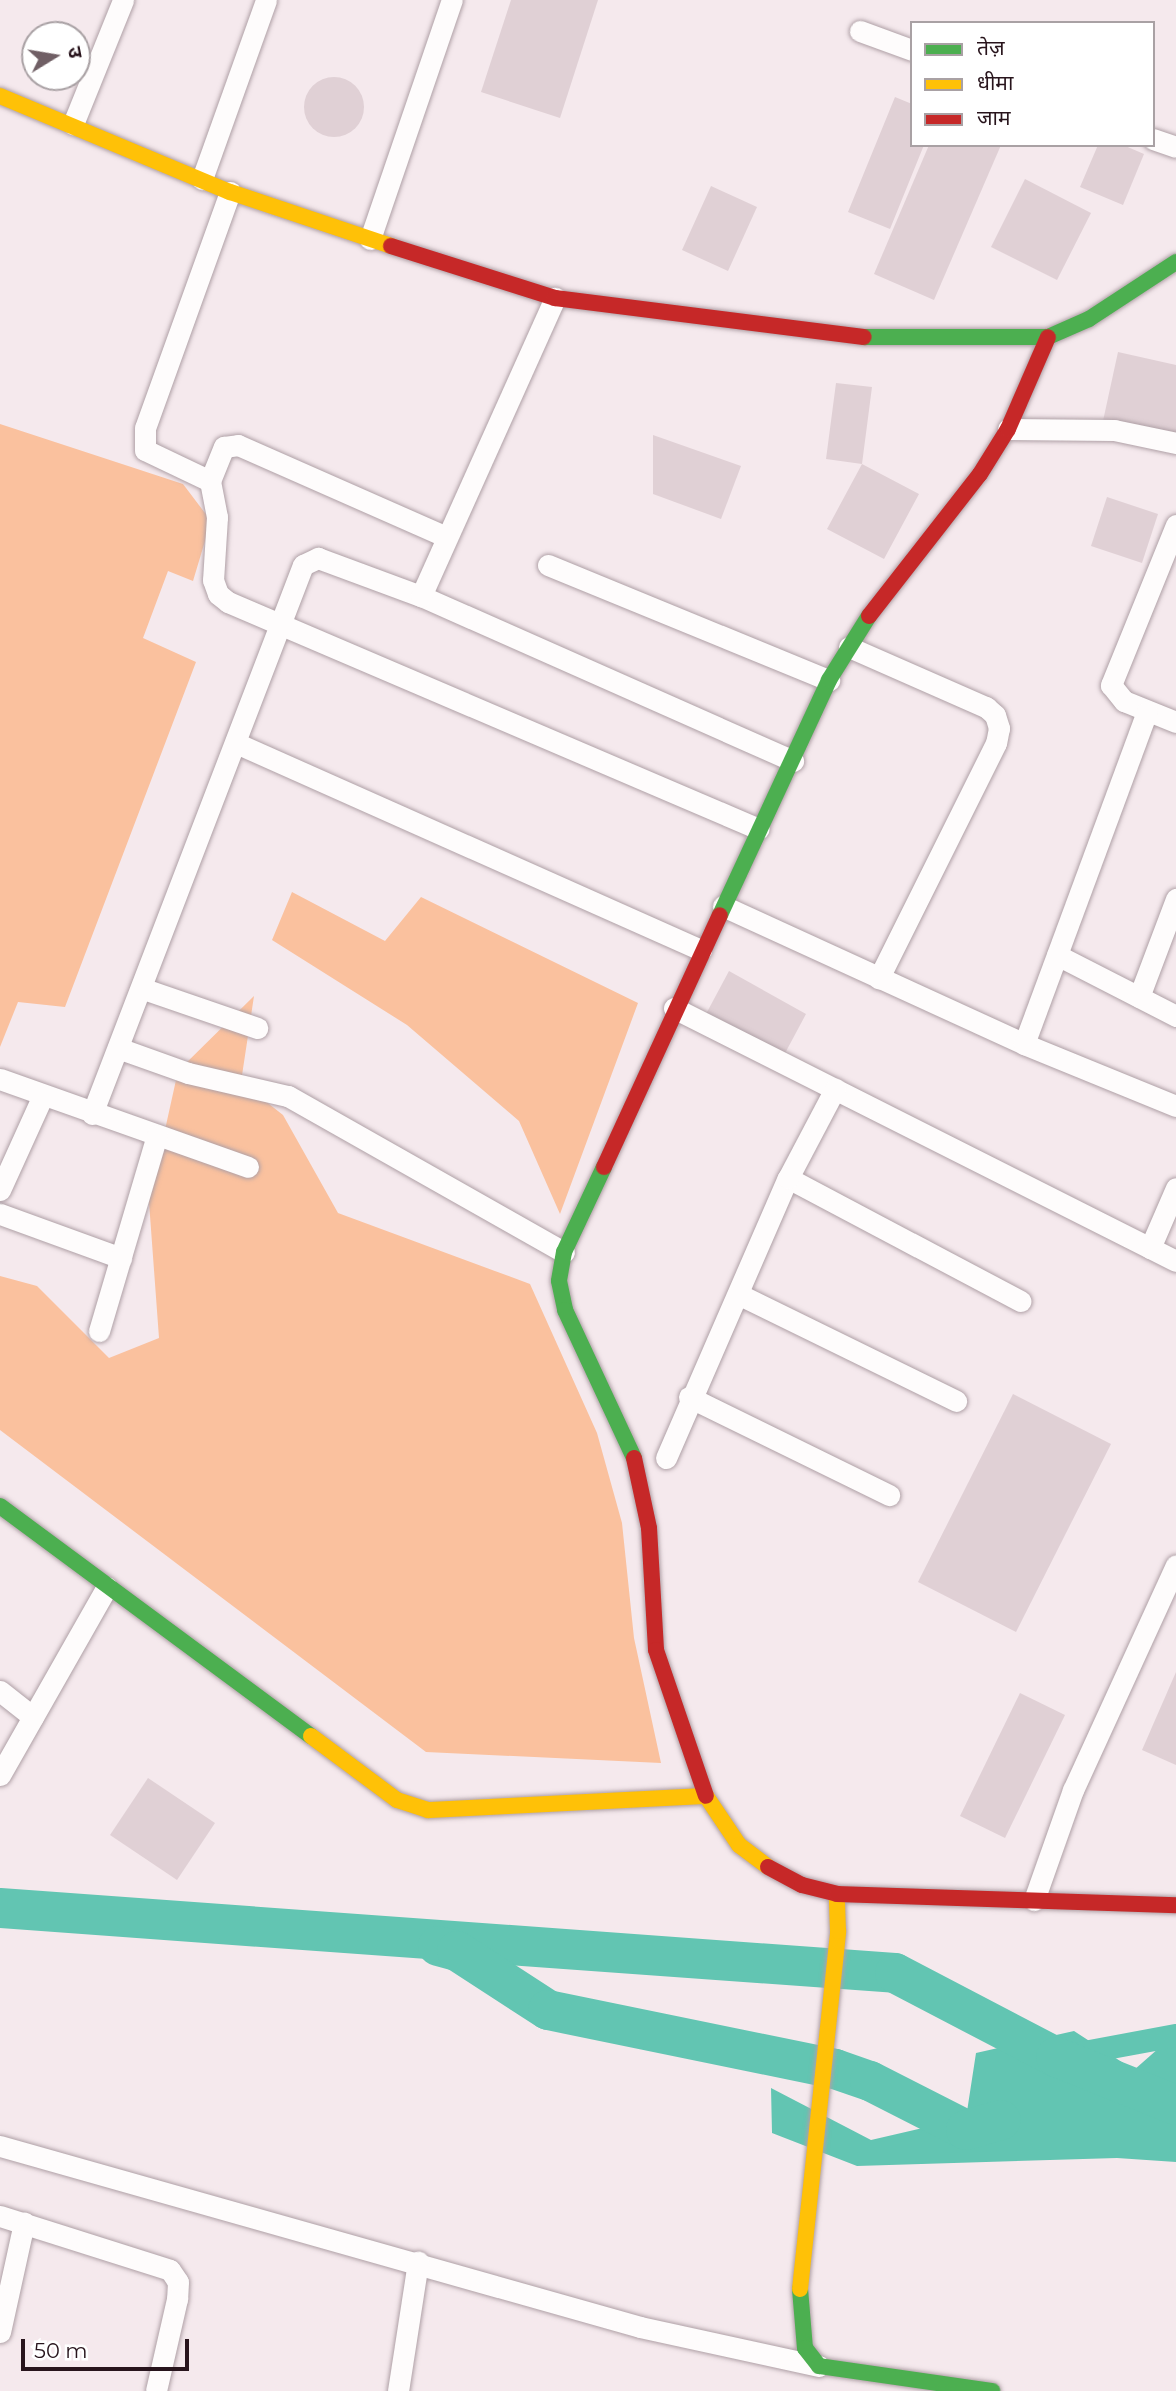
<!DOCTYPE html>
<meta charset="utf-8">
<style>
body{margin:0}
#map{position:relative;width:1176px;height:2391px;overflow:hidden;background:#f5e9ed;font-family:Montserrat,"Noto Sans Devanagari",sans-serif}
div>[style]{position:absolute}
.green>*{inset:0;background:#fac19e}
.water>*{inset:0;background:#62c5b2}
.canal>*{height:23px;margin:-11.5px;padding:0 11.5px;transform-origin:11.5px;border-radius:11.5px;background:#62c5b2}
.river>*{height:40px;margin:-20px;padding:0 20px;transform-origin:20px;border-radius:20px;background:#62c5b2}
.building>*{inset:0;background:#e0d0d5}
.round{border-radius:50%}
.roads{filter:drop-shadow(0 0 2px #afa0a6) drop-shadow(0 0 2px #afa0a6)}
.street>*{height:21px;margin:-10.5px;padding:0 10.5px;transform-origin:10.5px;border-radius:10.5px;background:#fefcfc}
.fast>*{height:16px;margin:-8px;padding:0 8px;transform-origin:8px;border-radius:8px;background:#4caf50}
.slow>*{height:16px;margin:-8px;padding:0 8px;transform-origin:8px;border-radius:8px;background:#ffc107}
.jam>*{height:16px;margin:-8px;padding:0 8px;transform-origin:8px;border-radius:8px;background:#c62828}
span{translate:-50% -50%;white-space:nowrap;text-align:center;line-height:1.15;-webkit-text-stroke:5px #fff;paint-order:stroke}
.legend{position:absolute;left:910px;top:21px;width:245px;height:126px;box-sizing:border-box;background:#fff;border:2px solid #a9a1a4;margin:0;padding:9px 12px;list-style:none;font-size:21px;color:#28141c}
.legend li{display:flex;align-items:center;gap:14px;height:35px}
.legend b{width:35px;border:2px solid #a9a1a4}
.north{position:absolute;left:21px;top:21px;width:70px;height:70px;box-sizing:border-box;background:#fff;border:2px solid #a9a1a4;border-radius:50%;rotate:79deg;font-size:19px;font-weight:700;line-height:28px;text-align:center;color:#28141c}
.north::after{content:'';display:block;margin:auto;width:24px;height:32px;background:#705f65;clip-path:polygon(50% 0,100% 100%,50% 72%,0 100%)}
.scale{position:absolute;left:21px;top:2339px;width:168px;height:32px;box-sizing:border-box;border:4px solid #28141c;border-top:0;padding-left:9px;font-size:21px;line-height:24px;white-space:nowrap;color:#28141c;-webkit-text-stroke:5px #fff;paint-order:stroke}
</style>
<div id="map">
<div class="green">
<div style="clip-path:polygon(0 424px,183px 484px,211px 521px,193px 581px,168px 571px,143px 638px,196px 662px,65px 1007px,18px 1002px,0 1047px)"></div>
<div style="clip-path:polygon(292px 892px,385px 941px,421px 897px,638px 1003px,560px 1214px,519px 1121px,407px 1025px,272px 940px)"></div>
<div style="clip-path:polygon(254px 996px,241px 1082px,283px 1115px,338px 1213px,530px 1284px,597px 1433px,622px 1523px,634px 1638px,661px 1763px,426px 1752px,0 1430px,0 1276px,37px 1286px,109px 1358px,159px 1338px,149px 1202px,178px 1071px)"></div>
</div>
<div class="water">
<div style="clip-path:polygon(1074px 2031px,1134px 2070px,1176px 2033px,1176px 2162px,1117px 2158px,857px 2166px,772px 2133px,771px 2088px,871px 2140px,966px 2118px,976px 2053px)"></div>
</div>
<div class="canal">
<div style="left:1073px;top:2054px;width:105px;rotate:-10.5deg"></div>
</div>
<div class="river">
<div style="left:0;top:1908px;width:897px;rotate:4.15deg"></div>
<div style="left:895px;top:1973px;width:182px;rotate:27.6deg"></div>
<div style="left:1056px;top:2057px;width:129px;rotate:21.8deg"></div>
<div style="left:438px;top:1946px;width:20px;rotate:15deg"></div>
<div style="left:457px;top:1951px;width:108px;rotate:33deg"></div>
<div style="left:548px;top:2010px;width:293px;rotate:11.6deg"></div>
<div style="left:835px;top:2069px;width:37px;rotate:19deg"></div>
<div style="left:870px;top:2081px;width:108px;rotate:27deg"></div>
<div style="left:966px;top:2130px;width:36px;rotate:-16deg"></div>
</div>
<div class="building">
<div style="clip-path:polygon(511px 0,598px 0,560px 118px,481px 92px)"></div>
<div class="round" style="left:304px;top:77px;width:60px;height:60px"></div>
<div style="clip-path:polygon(895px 97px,912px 104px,912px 145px,924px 145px,890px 229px,848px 212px)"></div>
<div style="clip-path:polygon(929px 145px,1001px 145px,934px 300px,874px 274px)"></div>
<div style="clip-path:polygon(1098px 145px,1123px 145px,1144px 154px,1123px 205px,1080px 187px)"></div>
<div style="clip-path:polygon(1025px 179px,1091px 213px,1057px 280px,991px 247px)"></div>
<div style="clip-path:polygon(711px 186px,757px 207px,728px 271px,682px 250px)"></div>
<div style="clip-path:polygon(1118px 352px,1176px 365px,1176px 438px,1103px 421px)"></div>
<div style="clip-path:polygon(836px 383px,872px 387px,862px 464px,919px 494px,884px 559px,827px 529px,862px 464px,826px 459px)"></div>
<div style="clip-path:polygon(653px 435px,741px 466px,721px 519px,653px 494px)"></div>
<div style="clip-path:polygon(1107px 497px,1158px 514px,1142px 563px,1091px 546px)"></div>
<div style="clip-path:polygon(729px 971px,806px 1014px,783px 1057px,706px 1014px)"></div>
<div style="clip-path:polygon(1013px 1394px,1111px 1444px,1016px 1632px,918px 1582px)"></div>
<div style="clip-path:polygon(1176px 1672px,1176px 1765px,1142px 1750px)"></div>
<div style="clip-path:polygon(1020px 1693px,1065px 1715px,1005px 1838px,960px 1816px)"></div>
<div style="clip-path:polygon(148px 1778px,215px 1823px,177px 1880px,110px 1835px)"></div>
</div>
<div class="roads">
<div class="street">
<div style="left:860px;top:31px;width:55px;rotate:20.1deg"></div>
<div style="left:73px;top:124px;width:134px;rotate:-68deg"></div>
<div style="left:1153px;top:139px;width:24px;rotate:19deg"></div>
<div style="left:202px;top:179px;width:190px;rotate:-70.3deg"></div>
<div style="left:230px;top:192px;width:251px;rotate:109.8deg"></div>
<div style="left:145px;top:428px;width:22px;rotate:90deg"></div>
<div style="left:145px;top:450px;width:72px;rotate:25.5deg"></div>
<div style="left:210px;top:481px;width:37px;rotate:-68deg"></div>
<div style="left:224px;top:447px;width:14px;rotate:-8deg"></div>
<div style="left:238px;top:445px;width:228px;rotate:23.8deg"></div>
<div style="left:370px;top:239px;width:253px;rotate:-71.1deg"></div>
<div style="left:1008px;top:429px;width:106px;rotate:0.5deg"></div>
<div style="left:1114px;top:430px;width:63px;rotate:11.8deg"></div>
<div style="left:210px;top:481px;width:37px;rotate:79deg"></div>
<div style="left:217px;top:517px;width:63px;rotate:93.6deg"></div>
<div style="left:213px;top:580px;width:15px;rotate:70deg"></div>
<div style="left:218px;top:594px;width:13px;rotate:39deg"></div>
<div style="left:228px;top:602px;width:577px;rotate:23.15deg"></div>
<div style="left:1176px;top:525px;width:173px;rotate:112.1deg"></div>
<div style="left:1111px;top:685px;width:21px;rotate:51deg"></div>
<div style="left:1124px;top:701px;width:56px;rotate:22deg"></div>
<div style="left:548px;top:565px;width:304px;rotate:22.3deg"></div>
<div style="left:421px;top:596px;width:407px;rotate:23.9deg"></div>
<div style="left:849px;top:647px;width:150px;rotate:23.7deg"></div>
<div style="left:986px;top:707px;width:12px;rotate:42deg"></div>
<div style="left:995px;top:715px;width:14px;rotate:73deg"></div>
<div style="left:999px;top:728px;width:15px;rotate:101deg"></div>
<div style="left:996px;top:743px;width:263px;rotate:116.5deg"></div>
<div style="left:236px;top:743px;width:509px;rotate:24deg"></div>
<div style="left:723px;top:906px;width:331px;rotate:24.6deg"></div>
<div style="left:1024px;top:1044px;width:164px;rotate:22.2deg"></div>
<div style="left:1057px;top:955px;width:134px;rotate:27.1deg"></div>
<div style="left:141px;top:988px;width:123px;rotate:19deg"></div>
<div style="left:1139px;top:997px;width:105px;rotate:-69.3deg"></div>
<div style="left:674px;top:1008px;width:562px;rotate:26.75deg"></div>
<div style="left:1024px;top:1044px;width:354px;rotate:-69.7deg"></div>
<div style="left:118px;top:1048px;width:74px;rotate:19.7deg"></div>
<div style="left:188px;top:1073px;width:103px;rotate:13deg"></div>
<div style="left:288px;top:1096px;width:317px;rotate:29.5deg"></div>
<div style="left:0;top:1079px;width:263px;rotate:19.5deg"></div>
<div style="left:92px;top:1114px;width:588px;rotate:-68.98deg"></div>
<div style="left:303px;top:565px;width:17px;rotate:-25deg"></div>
<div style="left:318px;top:558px;width:110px;rotate:20.3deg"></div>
<div style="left:421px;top:596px;width:327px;rotate:-65.8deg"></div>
<div style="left:788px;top:1178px;width:263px;rotate:27.9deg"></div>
<div style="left:0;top:1190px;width:104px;rotate:-65.6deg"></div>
<div style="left:0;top:1214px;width:129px;rotate:20deg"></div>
<div style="left:1150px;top:1248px;width:65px;rotate:-66.6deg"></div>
<div style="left:738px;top:1294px;width:243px;rotate:26.1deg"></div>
<div style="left:99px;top:1331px;width:204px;rotate:-73.5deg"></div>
<div style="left:689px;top:1397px;width:223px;rotate:26.1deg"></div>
<div style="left:666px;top:1458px;width:305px;rotate:-66.5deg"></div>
<div style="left:788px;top:1178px;width:101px;rotate:-62.2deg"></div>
<div style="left:0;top:1691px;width:42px;rotate:38.2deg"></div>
<div style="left:0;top:1775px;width:216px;rotate:-60.4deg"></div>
<div style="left:1034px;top:1900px;width:117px;rotate:-70.5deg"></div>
<div style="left:1073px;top:1790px;width:247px;rotate:-65.4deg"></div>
<div style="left:0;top:2146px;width:665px;rotate:15.79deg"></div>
<div style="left:640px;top:2327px;width:183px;rotate:12.3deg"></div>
<div style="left:0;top:2216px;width:178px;rotate:17.6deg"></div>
<div style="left:170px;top:2270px;width:14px;rotate:56deg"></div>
<div style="left:178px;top:2282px;width:17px;rotate:93deg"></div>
<div style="left:177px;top:2299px;width:94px;rotate:102.9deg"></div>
<div style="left:0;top:2332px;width:112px;rotate:-77.6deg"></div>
<div style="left:398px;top:2391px;width:131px;rotate:-81.2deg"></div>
</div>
<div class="fast">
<div style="left:864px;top:337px;width:184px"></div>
<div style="left:1048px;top:337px;width:45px;rotate:-23.7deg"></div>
<div style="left:1089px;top:319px;width:104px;rotate:-33.2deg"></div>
<div style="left:720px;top:915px;width:259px;rotate:-65.1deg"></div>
<div style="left:829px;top:680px;width:75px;rotate:-58deg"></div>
<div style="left:604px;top:1167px;width:94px;rotate:115.2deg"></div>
<div style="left:564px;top:1252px;width:29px;rotate:100deg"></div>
<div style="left:559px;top:1281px;width:30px;rotate:78deg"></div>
<div style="left:565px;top:1310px;width:163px;rotate:65deg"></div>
<div style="left:0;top:1506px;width:387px;rotate:36.5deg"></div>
<div style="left:800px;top:2289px;width:59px;rotate:85.2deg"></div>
<div style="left:805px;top:2348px;width:23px;rotate:52deg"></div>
<div style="left:819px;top:2366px;width:175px;rotate:8.2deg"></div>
</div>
<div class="slow">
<div style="left:0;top:96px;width:249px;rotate:22.7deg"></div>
<div style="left:230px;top:192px;width:170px;rotate:18.5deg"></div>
<div style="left:311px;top:1736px;width:107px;rotate:36.7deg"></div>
<div style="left:397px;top:1800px;width:33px;rotate:18deg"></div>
<div style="left:428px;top:1810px;width:278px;rotate:-2.9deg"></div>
<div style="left:706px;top:1796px;width:59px;rotate:56deg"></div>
<div style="left:739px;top:1845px;width:36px;rotate:37deg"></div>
<div style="left:800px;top:2289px;width:360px;rotate:-83.9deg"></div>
<div style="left:838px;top:1931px;width:37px;rotate:-92deg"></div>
</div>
<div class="jam">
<div style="left:391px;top:246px;width:172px;rotate:17.6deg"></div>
<div style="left:555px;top:298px;width:311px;rotate:7.2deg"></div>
<div style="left:869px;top:616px;width:180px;rotate:-52deg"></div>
<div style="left:980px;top:474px;width:53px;rotate:-58.1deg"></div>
<div style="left:1008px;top:429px;width:100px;rotate:-66.5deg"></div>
<div style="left:604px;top:1167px;width:277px;rotate:-65.3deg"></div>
<div style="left:634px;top:1458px;width:72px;rotate:77.9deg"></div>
<div style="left:649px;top:1528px;width:122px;rotate:86.7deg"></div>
<div style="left:656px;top:1650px;width:154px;rotate:71.1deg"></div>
<div style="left:768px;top:1867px;width:38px;rotate:28deg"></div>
<div style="left:802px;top:1885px;width:36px;rotate:14deg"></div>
<div style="left:837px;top:1894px;width:339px;rotate:1.9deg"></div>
</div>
</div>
<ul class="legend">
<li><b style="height:9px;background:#4caf50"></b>तेज़</li>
<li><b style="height:9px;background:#ffc107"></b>धीमा</li>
<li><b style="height:9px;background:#c62828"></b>जाम</li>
</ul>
<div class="north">उ</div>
<div class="scale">50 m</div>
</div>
